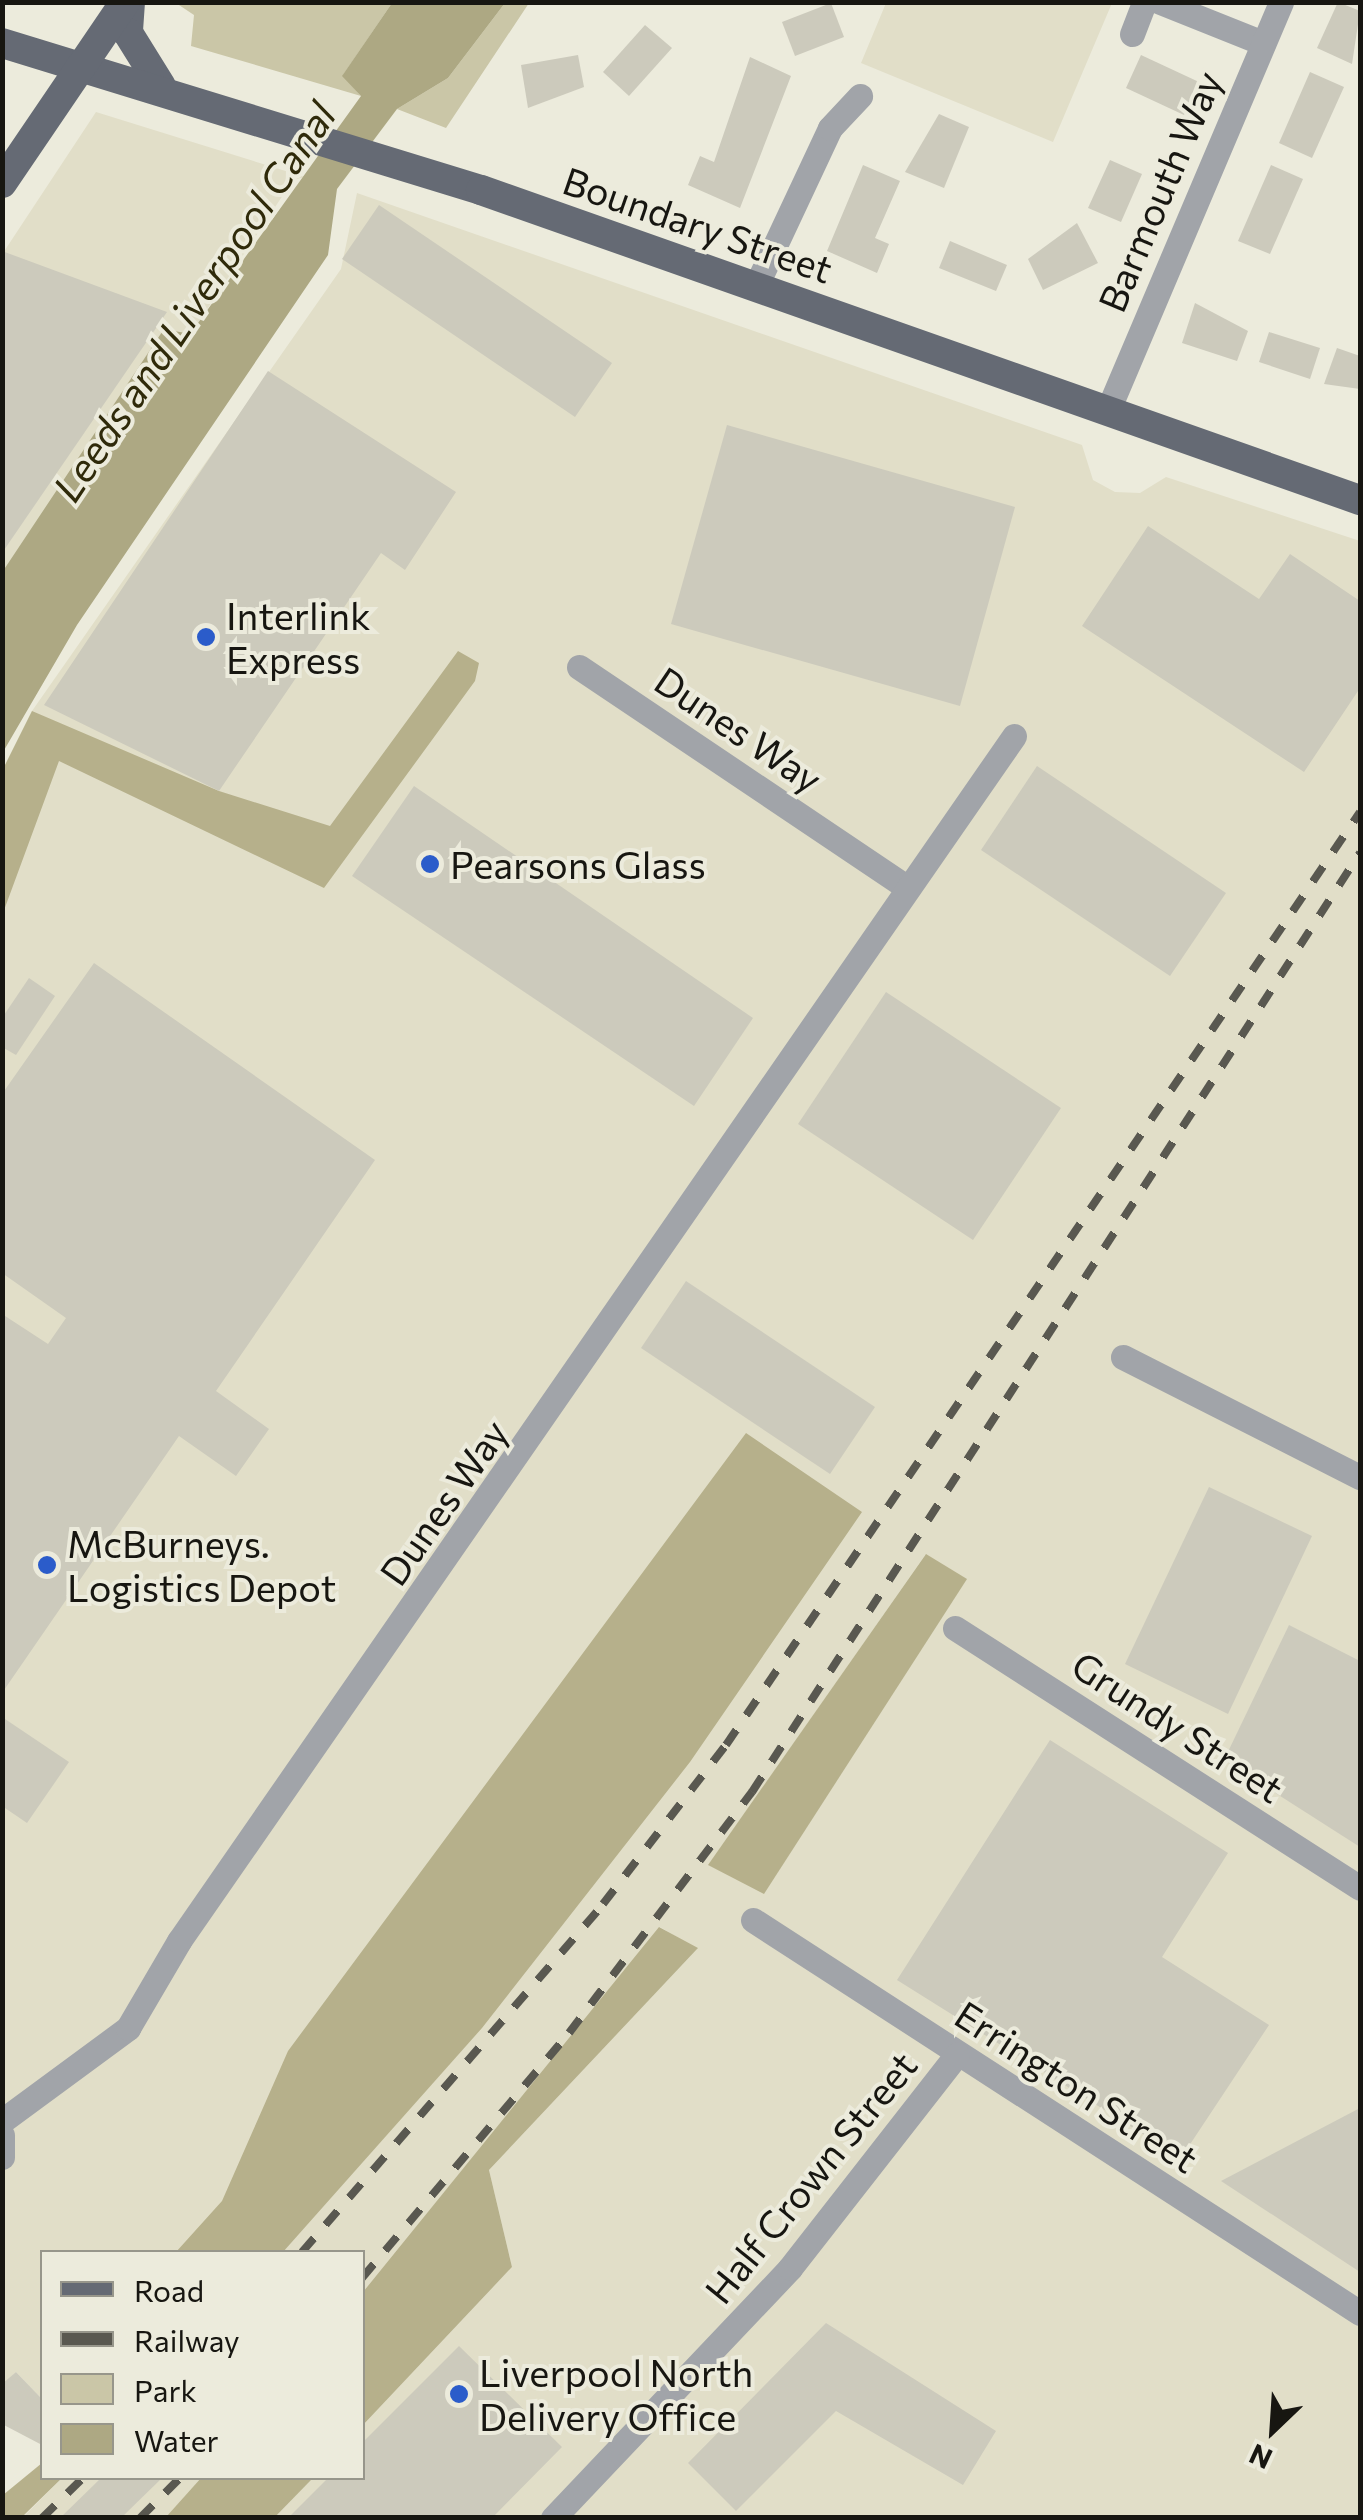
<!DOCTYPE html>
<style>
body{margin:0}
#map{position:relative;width:1363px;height:2520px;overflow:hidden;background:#ecebdc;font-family:Commissioner,sans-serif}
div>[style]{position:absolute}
.built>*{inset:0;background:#e1dec8}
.green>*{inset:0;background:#cac6a7}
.forest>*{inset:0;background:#b6b08b}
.water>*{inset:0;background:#ada883}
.building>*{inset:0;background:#cccabc}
.minor>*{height:25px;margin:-12.5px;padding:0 12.5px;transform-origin:12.5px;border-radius:12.5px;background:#a1a4a9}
.primary>*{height:30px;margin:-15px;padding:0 15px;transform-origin:15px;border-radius:15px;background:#656a74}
.rail>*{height:8px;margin-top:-4px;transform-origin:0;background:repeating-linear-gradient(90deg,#595850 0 18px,transparent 0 36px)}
.dots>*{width:28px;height:28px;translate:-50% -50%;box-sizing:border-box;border:5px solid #ecebdc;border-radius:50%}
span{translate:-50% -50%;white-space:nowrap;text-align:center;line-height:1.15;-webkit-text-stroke:8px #ecebdc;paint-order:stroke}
.street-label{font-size:38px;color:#171611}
.poi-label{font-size:38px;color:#171611}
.left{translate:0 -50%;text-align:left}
.water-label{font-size:40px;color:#2f2a0a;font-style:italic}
.frame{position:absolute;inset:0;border:5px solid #171611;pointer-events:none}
.legend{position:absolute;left:40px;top:2250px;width:325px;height:230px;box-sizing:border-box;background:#ecebdc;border:2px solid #97968b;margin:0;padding:12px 18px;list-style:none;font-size:30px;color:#171611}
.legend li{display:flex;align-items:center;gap:20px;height:50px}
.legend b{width:50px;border:2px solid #97968b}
.north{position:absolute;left:1223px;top:2380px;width:100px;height:100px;-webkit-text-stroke:8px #ecebdc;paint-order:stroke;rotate:205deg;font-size:28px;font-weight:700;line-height:40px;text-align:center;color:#171611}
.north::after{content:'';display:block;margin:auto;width:35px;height:45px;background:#171611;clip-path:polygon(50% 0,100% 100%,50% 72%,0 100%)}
</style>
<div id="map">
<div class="built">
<div style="clip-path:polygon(886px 3px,886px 2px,1112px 3px,1053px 142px,861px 63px)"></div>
<div style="clip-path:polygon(96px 112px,305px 177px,293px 180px,198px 323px,3px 571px,3px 253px)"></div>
<div style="clip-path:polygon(evenodd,357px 193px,1082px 445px,1093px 480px,1115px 492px,1140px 493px,1166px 477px,1360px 541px,1360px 2517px,275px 2517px,313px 2478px,362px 2478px,363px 2425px,512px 2267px,489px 2170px,697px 1949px,660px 1927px,363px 2292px,362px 2252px,42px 2252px,42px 2399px,16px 2372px,3px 2384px,3px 769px,32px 711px,341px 269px,357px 193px,925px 1555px,966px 1579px,764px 1893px,709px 1865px,925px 1555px)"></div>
<div style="clip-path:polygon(62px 2478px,201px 2478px,166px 2517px,22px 2518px)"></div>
</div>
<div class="green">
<div style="clip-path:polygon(176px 3px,392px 3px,343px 75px,361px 96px,191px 46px,194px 15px)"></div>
<div style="clip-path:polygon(505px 3px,529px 3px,446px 128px,397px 109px,448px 78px)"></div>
</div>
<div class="forest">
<div style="clip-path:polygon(458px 651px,479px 663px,475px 681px,324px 888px,59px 761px,3px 913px,3px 769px,32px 711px,219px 791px,330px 826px)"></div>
<div style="clip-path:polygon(746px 1433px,862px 1512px,690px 1762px,482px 2028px,283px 2252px,176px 2252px,222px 2201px,288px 2051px)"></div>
<div style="clip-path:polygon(926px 1554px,967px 1579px,764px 1894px,708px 1865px)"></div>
<div style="clip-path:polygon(659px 1927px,698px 1948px,489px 2170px,512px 2267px,363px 2425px,363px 2292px)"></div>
<div style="clip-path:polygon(42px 2463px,42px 2478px,62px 2478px,22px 2517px,3px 2517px,3px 2495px)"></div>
<div style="clip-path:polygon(201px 2478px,313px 2478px,275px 2517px,166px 2517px)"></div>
</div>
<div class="water">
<div style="clip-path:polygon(392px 3px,505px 3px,448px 78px,397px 109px,337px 189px,328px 255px,77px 625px,3px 752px,3px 571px,164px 329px,185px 333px,198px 323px,361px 96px,342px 76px)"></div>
</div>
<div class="building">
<div style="clip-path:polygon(1338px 2px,1360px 11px,1352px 64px,1317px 48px)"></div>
<div style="clip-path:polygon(831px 3px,844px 37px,795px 56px,782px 22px)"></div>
<div style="clip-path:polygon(645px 25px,672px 48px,629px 96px,603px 72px)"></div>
<div style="clip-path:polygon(578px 55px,584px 87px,528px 108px,521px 65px)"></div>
<div style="clip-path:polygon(1141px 55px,1199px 82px,1184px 115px,1126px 88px)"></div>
<div style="clip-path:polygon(750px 57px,791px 76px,740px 208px,688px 185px,700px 156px,714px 162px)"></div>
<div style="clip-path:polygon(1310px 72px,1344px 87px,1312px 158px,1279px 143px)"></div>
<div style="clip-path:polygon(939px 114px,969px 127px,944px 188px,905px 172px)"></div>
<div style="clip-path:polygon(1110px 160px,1142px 174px,1121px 222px,1088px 208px)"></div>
<div style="clip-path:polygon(863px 165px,900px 181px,875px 238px,889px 244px,877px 273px,827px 251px)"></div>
<div style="clip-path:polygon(1271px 165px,1303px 179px,1270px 254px,1238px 241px)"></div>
<div style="clip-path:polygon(379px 205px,612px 363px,575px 417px,342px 259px)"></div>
<div style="clip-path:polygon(1077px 223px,1098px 263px,1043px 290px,1028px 259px)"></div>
<div style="clip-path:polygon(950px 241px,1007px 265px,996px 291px,939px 268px)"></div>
<div style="clip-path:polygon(2px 251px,167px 312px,2px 553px)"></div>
<div style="clip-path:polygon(1195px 303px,1248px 331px,1237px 361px,1182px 343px)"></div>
<div style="clip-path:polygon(1269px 332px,1320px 348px,1310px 379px,1259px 362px)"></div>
<div style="clip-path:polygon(1337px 348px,1360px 356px,1360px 389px,1324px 384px)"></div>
<div style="clip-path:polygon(268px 371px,456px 492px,405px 570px,381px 553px,219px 791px,44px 705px)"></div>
<div style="clip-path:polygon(727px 425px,1015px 507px,960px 706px,671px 624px)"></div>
<div style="clip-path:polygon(1148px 526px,1259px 599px,1290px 554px,1360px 601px,1360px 688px,1304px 772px,1082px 626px)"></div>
<div style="clip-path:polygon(1037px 766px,1226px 893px,1170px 976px,981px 850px)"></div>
<div style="clip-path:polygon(414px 786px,753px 1018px,694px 1106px,352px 876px)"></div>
<div style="clip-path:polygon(94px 963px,375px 1160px,216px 1391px,269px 1429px,236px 1476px,179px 1436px,2px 1693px,2px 1314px,48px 1344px,66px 1318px,2px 1273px,2px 1094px)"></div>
<div style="clip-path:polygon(29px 978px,55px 996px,16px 1055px,2px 1047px,2px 1018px)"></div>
<div style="clip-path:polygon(886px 992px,1061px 1108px,973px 1240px,798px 1124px)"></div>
<div style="clip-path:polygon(686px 1281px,875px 1407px,830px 1474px,641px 1348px)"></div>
<div style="clip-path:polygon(1209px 1487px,1312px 1536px,1228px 1714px,1125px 1664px)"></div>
<div style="clip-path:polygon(1289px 1625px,1360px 1661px,1360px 1847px,1224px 1760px)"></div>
<div style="clip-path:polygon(2px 1717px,69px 1762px,27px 1823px,2px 1806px)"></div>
<div style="clip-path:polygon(1050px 1740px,1228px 1853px,1162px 1957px,1269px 2025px,1181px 2158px,897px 1980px)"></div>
<div style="clip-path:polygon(1360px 2108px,1360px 2272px,1221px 2181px)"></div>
<div style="clip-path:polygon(826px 2323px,996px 2431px,963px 2485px,836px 2411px,736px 2511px,688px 2463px)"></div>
<div style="clip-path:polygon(459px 2346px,562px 2447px,492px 2518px,288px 2518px,328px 2478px,362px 2478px,362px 2443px)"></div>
<div style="clip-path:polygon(16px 2372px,42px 2399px,42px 2445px,2px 2424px,2px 2384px)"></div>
<div style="clip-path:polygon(101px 2478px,162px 2478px,121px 2518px,60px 2518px)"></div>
</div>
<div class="minor">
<div style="left:1160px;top:2px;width:111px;rotate:21.7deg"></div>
<div style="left:1132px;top:34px;width:34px;rotate:-69deg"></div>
<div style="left:756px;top:286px;width:174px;rotate:-64.9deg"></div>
<div style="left:830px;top:128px;width:44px;rotate:-46.8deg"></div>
<div style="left:1108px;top:410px;width:443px;rotate:-67deg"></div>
<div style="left:579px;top:667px;width:395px;rotate:33.9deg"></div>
<div style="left:1123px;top:1357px;width:266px;rotate:26.9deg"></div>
<div style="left:955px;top:1628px;width:481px;rotate:32.7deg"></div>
<div style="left:753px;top:1920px;width:723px;rotate:32.92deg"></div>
<div style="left:2px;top:2121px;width:157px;rotate:-36.4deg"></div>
<div style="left:128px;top:2028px;width:101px;rotate:-59.6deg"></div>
<div style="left:179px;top:1941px;width:1466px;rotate:-55.28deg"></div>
<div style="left:2px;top:2135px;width:22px;rotate:90deg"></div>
<div style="left:553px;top:2518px;width:344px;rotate:-46.5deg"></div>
<div style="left:790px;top:2268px;width:271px;rotate:-52deg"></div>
</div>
<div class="primary">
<div style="left:130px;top:2px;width:31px;rotate:94deg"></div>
<div style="left:128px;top:33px;width:62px;rotate:58.1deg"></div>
<div style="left:2px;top:43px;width:501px;rotate:17.06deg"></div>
<div style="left:481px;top:190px;width:932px;rotate:19.43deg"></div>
<div style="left:2px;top:183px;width:219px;rotate:-55.8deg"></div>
</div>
<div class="rail">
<div style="left:302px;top:2252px;width:460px;rotate:-49.1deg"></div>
<div style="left:603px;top:1904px;width:201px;rotate:-52.3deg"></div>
<div style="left:726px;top:1745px;width:1128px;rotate:-55.8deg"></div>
<div style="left:362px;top:2278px;width:321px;rotate:-49.8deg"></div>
<div style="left:569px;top:2033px;width:303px;rotate:-52.8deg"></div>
<div style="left:752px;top:1792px;width:1119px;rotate:-57.08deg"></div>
<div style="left:42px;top:2518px;width:57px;rotate:-44.3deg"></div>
<div style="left:140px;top:2518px;width:57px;rotate:-45deg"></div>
</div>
<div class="dots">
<div style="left:206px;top:637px;background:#2b5cca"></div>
<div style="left:430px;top:864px;background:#2b5cca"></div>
<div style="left:47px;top:1565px;background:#2b5cca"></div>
<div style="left:459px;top:2394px;background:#2b5cca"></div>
</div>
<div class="street-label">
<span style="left:1159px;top:191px;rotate:-67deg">Barmouth Way</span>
<span style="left:698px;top:224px;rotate:19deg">Boundary Street</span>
<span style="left:739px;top:729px;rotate:34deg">Dunes Way</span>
<span style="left:443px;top:1502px;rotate:-55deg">Dunes Way</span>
<span style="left:1178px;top:1726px;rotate:33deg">Grundy Street</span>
<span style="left:1077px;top:2086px;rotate:33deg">Errington Street</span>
<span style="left:810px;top:2177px;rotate:-51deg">Half Crown Street</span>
</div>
<div class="poi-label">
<span class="left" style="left:226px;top:637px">Interlink<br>Express</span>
<span class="left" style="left:450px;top:864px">Pearsons Glass</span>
<span class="left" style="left:67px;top:1565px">McBurneys.<br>Logistics Depot</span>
<span class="left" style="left:479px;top:2394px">Liverpool North<br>Delivery Office</span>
</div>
<div class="water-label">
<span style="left:193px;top:301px;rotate:-56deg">Leeds and Liverpool Canal</span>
</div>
<div class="frame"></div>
<ul class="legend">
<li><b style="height:12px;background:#656a74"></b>Road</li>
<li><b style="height:12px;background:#595850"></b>Railway</li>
<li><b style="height:28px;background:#cac6a7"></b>Park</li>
<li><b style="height:28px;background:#ada883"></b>Water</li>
</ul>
<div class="north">N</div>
</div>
